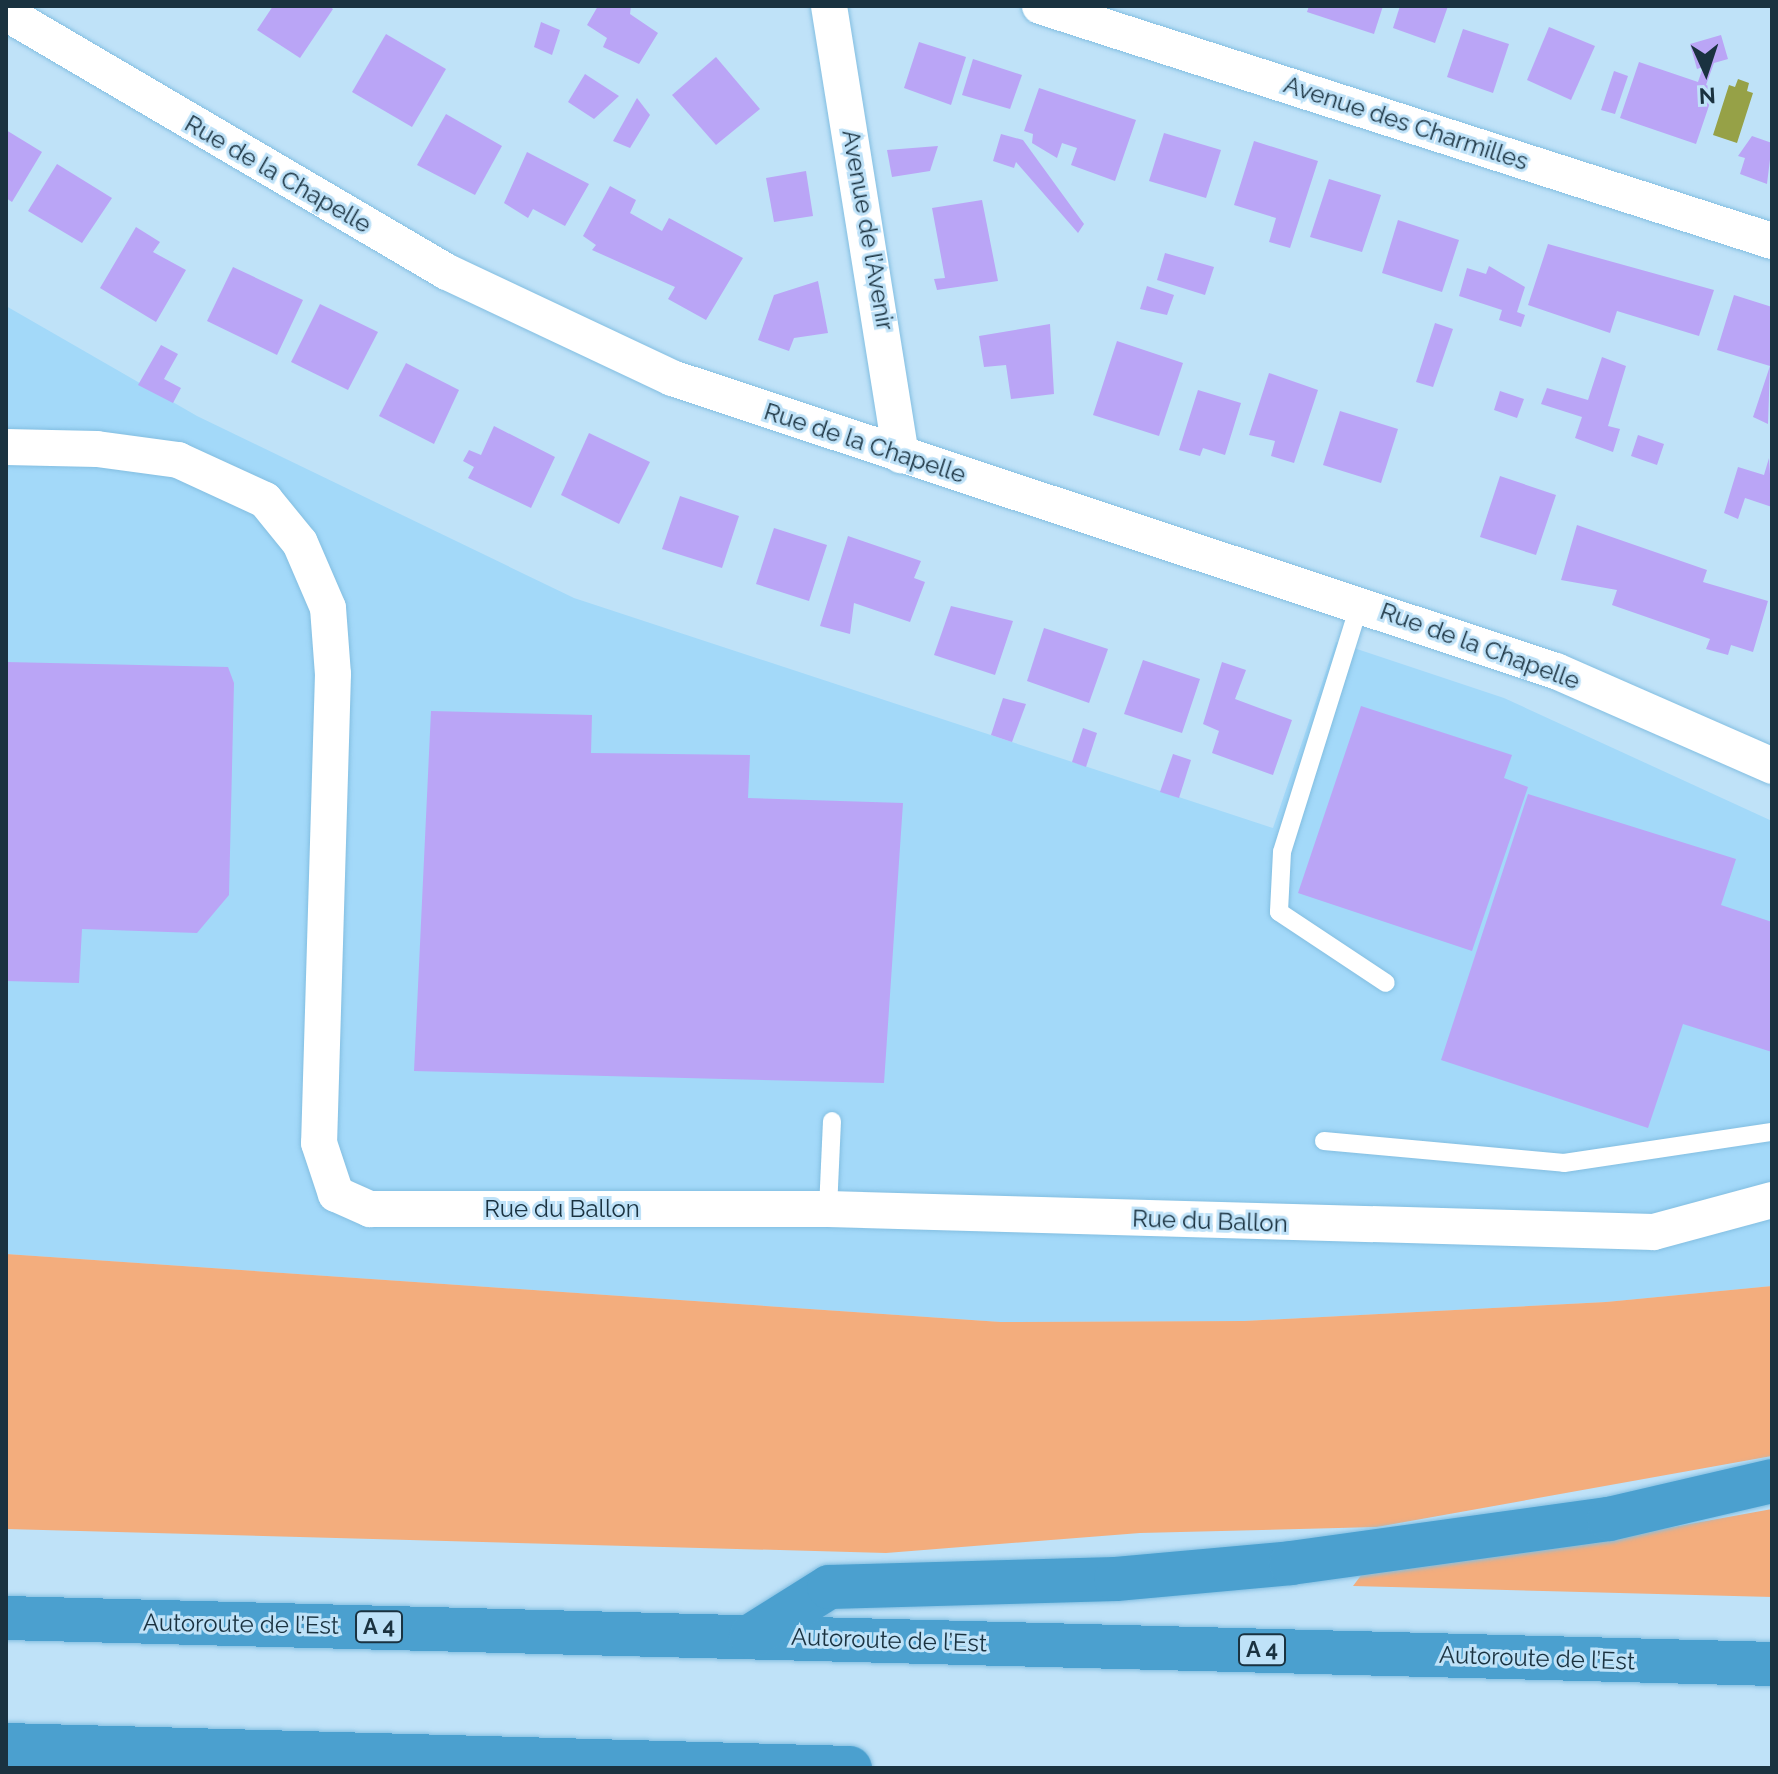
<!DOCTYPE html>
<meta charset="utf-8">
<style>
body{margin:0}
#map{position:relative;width:1778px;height:1774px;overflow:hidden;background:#bfe2f8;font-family:Raleway,sans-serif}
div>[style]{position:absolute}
.built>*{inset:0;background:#a3d9f9}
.green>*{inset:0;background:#f3ad7d}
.water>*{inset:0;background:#96a147}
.building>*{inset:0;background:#baa5f6}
.roads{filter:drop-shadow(0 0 2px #83bee1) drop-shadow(0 0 2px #83bee1)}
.lane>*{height:18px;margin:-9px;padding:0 9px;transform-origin:9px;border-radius:9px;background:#fff}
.street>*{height:36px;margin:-18px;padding:0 18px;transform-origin:18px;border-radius:18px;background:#fff}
.highway>*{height:44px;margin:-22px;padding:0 22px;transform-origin:22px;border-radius:22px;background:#4ba0cf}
span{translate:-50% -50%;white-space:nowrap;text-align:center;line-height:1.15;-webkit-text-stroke:6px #bfe2f8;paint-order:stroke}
.shield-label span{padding:2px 6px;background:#bfe2f8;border:2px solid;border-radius:6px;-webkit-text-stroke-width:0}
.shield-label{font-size:22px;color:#1a3240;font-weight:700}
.street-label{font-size:24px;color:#1a3240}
.frame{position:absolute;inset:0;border:8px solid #1a3240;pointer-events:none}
.north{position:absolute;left:1666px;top:32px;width:80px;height:80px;-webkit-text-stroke:6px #bfe2f8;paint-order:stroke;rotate:177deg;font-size:22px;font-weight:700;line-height:32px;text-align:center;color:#1a3240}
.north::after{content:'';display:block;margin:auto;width:28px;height:36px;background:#1a3240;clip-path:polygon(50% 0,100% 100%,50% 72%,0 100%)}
</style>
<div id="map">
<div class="built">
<div style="clip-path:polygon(6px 306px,197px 416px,574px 598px,1273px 828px,1336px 642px,1504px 698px,1772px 821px,1772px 1286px,1606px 1302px,1244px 1321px,1001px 1322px,6px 1254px)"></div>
</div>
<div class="green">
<div style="clip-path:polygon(6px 1254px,1001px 1322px,1244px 1321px,1606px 1302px,1772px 1286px,1772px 1456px,1377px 1527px,1140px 1533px,886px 1553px,6px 1529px)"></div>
<div style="clip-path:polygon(1772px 1509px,1772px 1597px,1353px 1586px,1362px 1574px,1552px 1549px)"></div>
</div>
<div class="water">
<div style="clip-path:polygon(1738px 79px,1749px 83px,1747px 91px,1753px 93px,1737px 143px,1713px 135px,1729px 85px,1735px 87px)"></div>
</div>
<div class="building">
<div style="clip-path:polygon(273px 6px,329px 6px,333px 9px,300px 58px,257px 30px)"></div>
<div style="clip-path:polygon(598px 6px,631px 6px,630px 14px,658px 33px,639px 64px,603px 47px,607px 38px,587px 25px)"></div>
<div style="clip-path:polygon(1309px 6px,1383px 6px,1374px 34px,1307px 12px)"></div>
<div style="clip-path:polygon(1400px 6px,1448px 6px,1435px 43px,1393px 28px)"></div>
<div style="clip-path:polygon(541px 22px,560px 30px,552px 55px,534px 47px)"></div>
<div style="clip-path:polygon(1549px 27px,1595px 46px,1571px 100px,1527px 80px)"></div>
<div style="clip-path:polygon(1463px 29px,1509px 44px,1493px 93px,1447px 77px)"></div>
<div style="clip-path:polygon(386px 34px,446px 69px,412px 127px,352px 92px)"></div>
<div style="clip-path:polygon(1721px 35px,1728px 59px,1714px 63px,1706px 85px,1715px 88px,1696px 144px,1620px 118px,1639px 62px,1698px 82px,1703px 67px,1697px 69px,1690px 44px)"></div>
<div style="clip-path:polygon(919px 42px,966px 57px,951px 105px,904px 88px)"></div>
<div style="clip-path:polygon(716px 57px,760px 109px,716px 145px,672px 95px)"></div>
<div style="clip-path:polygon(973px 59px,1022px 75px,1010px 109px,962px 95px)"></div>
<div style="clip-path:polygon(1614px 71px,1628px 76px,1615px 114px,1601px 110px)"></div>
<div style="clip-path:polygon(585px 74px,619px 96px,594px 119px,568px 102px)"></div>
<div style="clip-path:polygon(1039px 88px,1136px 120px,1115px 181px,1071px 165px,1077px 148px,1062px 143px,1057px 158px,1032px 143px,1033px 134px,1024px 131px)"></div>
<div style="clip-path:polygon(637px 98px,650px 115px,630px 148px,613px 141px)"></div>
<div style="clip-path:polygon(446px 114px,502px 146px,475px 195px,417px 165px)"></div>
<div style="clip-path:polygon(6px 130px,42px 152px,12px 202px,6px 198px)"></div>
<div style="clip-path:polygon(1164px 133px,1221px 150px,1206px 198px,1149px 181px)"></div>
<div style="clip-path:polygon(1001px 134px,1023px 140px,1084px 224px,1078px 233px,1016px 162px,1014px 168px,993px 161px)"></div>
<div style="clip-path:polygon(1752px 136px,1772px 143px,1767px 184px,1740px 174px,1745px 158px,1738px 156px)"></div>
<div style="clip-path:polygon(1254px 141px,1318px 161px,1290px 248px,1269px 242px,1276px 218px,1234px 205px)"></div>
<div style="clip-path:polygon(938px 146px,930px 171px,892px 177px,887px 150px)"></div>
<div style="clip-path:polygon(527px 152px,589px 184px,565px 226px,533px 209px,528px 218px,504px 203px)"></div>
<div style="clip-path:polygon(57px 164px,112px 198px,82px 243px,28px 211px)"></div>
<div style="clip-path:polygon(806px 171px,813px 216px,774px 222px,766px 178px)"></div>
<div style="clip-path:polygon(1329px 179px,1381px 195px,1362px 252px,1310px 237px)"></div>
<div style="clip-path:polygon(610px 186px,636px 200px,630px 213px,662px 231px,669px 218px,743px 258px,706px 320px,668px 299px,675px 287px,592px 250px,596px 245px,583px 236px)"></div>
<div style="clip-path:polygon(982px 200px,998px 281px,937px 290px,934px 279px,945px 278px,932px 208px)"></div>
<div style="clip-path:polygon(1398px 220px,1459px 240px,1442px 292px,1382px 273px)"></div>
<div style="clip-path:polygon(136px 227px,160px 242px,153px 252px,186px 270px,156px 322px,100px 288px)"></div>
<div style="clip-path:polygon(1548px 244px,1714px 290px,1699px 336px,1617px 311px,1610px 333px,1528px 305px)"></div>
<div style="clip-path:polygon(1165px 253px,1214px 267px,1205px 295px,1157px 280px)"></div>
<div style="clip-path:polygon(1489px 266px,1525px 287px,1517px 312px,1525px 315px,1521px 327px,1499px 320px,1502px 310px,1459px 296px,1467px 268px,1486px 274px)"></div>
<div style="clip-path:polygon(233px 267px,303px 300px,277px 355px,207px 321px)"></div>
<div style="clip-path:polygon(818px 281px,828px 333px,794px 338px,789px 351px,758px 340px,774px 295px)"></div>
<div style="clip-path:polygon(1147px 286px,1174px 295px,1167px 315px,1140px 309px)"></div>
<div style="clip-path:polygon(1734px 295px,1772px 307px,1768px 424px,1753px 417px,1770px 366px,1717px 350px)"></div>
<div style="clip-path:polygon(320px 304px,378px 332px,348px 390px,291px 362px)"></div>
<div style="clip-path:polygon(1435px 323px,1453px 329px,1433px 387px,1416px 382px)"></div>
<div style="clip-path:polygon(1050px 324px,1054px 394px,1011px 399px,1006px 365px,984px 367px,979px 336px)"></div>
<div style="clip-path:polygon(1117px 341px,1183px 363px,1159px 436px,1093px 415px)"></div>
<div style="clip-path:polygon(161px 345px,178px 354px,164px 379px,181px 388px,173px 403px,138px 385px)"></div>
<div style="clip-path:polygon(1602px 357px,1626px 366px,1608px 426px,1620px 429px,1613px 452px,1575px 438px,1582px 417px,1541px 404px,1547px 388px,1588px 400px)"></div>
<div style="clip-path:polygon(406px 363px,459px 390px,434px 444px,379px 416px)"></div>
<div style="clip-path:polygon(1269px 373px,1318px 390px,1294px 463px,1271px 456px,1275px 441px,1249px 435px)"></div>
<div style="clip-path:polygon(1198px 390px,1241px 403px,1225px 455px,1203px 448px,1200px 456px,1179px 450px)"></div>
<div style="clip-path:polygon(1500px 391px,1524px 399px,1517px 418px,1494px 410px)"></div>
<div style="clip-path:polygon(1340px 411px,1398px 429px,1381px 483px,1323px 465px)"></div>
<div style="clip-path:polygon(494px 426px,555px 457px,531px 508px,468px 478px,474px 467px,463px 461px,469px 450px,481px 455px)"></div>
<div style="clip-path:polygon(589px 433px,650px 462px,619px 524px,561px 495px)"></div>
<div style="clip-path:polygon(1638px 435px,1664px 444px,1657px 465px,1631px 456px)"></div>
<div style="clip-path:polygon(1769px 458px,1772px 507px,1745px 498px,1738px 519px,1724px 513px,1738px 467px,1764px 475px)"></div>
<div style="clip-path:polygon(1500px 476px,1556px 495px,1536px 555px,1480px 537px)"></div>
<div style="clip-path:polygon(680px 496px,739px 516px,722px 568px,662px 549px)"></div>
<div style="clip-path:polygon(1577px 525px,1707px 570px,1703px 582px,1768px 601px,1753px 652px,1731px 645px,1728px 655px,1706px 649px,1710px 639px,1612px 605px,1617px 590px,1561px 580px)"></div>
<div style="clip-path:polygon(774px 528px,827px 545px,809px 601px,756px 584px)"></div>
<div style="clip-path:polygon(848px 536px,921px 561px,914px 578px,925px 582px,910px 622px,854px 603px,850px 634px,820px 626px)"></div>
<div style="clip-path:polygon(951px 606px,1013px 621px,995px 675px,934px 655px)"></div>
<div style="clip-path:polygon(1044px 628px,1108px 649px,1089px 703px,1027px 681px)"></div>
<div style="clip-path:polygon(1143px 660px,1200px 679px,1182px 733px,1124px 714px)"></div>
<div style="clip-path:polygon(6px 662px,228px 667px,234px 683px,229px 895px,197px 933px,82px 929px,79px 983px,6px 981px)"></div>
<div style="clip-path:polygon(1222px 662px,1246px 670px,1235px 699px,1292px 720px,1273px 775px,1212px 753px,1219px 731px,1203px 724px)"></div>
<div style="clip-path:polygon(1003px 698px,1026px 704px,1012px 742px,991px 735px)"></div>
<div style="clip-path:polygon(1361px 706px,1512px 755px,1504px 778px,1528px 787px,1472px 951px,1298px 893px)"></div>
<div style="clip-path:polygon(431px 711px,592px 715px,591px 753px,750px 755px,748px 798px,903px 803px,884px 1083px,414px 1071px)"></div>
<div style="clip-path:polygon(1083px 728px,1097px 733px,1086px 767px,1072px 762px)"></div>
<div style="clip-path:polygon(1173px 754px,1191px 760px,1179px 798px,1160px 792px)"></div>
<div style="clip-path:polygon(1528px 794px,1736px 859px,1721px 905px,1772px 922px,1772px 1052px,1683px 1024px,1648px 1128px,1441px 1060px)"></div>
</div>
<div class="roads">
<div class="lane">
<div style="left:1360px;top:603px;width:261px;rotate:107.4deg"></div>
<div style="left:1282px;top:852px;width:60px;rotate:92.9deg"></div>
<div style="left:1279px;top:912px;width:128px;rotate:33.6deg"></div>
<div style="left:1324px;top:1141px;width:241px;rotate:5.2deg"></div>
<div style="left:1564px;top:1163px;width:210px;rotate:-8.5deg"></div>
<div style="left:828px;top:1209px;width:88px;rotate:-87.4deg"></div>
</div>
<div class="street">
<div style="left:829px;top:6px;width:455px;rotate:80.9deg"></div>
<div style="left:1040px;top:6px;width:769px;rotate:17.8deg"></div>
<div style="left:6px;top:13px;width:511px;rotate:30.43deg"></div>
<div style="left:447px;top:272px;width:249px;rotate:25.2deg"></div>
<div style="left:672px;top:378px;width:931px;rotate:18.34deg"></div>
<div style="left:1556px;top:671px;width:236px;rotate:23.7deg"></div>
<div style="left:6px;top:447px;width:91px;rotate:1.3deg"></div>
<div style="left:97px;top:449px;width:82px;rotate:7.7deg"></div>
<div style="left:178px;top:460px;width:96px;rotate:24.7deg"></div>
<div style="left:265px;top:500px;width:55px;rotate:50.9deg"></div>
<div style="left:300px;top:543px;width:71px;rotate:66.7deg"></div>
<div style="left:328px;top:608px;width:66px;rotate:85.7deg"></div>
<div style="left:333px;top:674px;width:469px;rotate:91.7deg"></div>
<div style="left:319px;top:1143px;width:54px;rotate:71.6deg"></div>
<div style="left:336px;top:1194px;width:37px;rotate:24deg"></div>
<div style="left:370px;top:1209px;width:458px"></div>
<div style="left:828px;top:1209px;width:826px;rotate:1.59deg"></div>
<div style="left:1654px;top:1232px;width:122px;rotate:-15.2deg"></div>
</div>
<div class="highway">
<div style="left:6px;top:1618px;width:1767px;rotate:1.49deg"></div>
<div style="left:751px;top:1636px;width:92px;rotate:-32.1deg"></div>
<div style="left:829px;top:1587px;width:287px;rotate:-1.6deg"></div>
<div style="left:1116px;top:1579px;width:176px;rotate:-5.2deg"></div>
<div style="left:1291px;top:1563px;width:321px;rotate:-7.9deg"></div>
<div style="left:1609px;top:1519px;width:167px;rotate:-13.1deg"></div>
<div style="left:6px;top:1745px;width:844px;rotate:1.56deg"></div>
</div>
</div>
<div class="shield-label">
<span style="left:379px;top:1627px">A 4</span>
<span style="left:1262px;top:1650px">A 4</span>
</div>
<div class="street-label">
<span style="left:1406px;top:123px;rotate:18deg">Avenue des Charmilles</span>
<span style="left:278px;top:174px;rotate:30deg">Rue de la Chapelle</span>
<span style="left:868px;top:230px;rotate:80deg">Avenue de l’Avenir</span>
<span style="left:865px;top:443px;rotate:18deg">Rue de la Chapelle</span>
<span style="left:1480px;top:646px;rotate:20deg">Rue de la Chapelle</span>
<span style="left:562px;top:1209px">Rue du Ballon</span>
<span style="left:1210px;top:1221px;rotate:2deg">Rue du Ballon</span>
<span style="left:241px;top:1624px;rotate:1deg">Autoroute de l’Est</span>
<span style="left:889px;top:1640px;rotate:2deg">Autoroute de l’Est</span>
<span style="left:1537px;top:1658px;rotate:2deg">Autoroute de l’Est</span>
</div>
<div class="frame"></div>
<div class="north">N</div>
</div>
